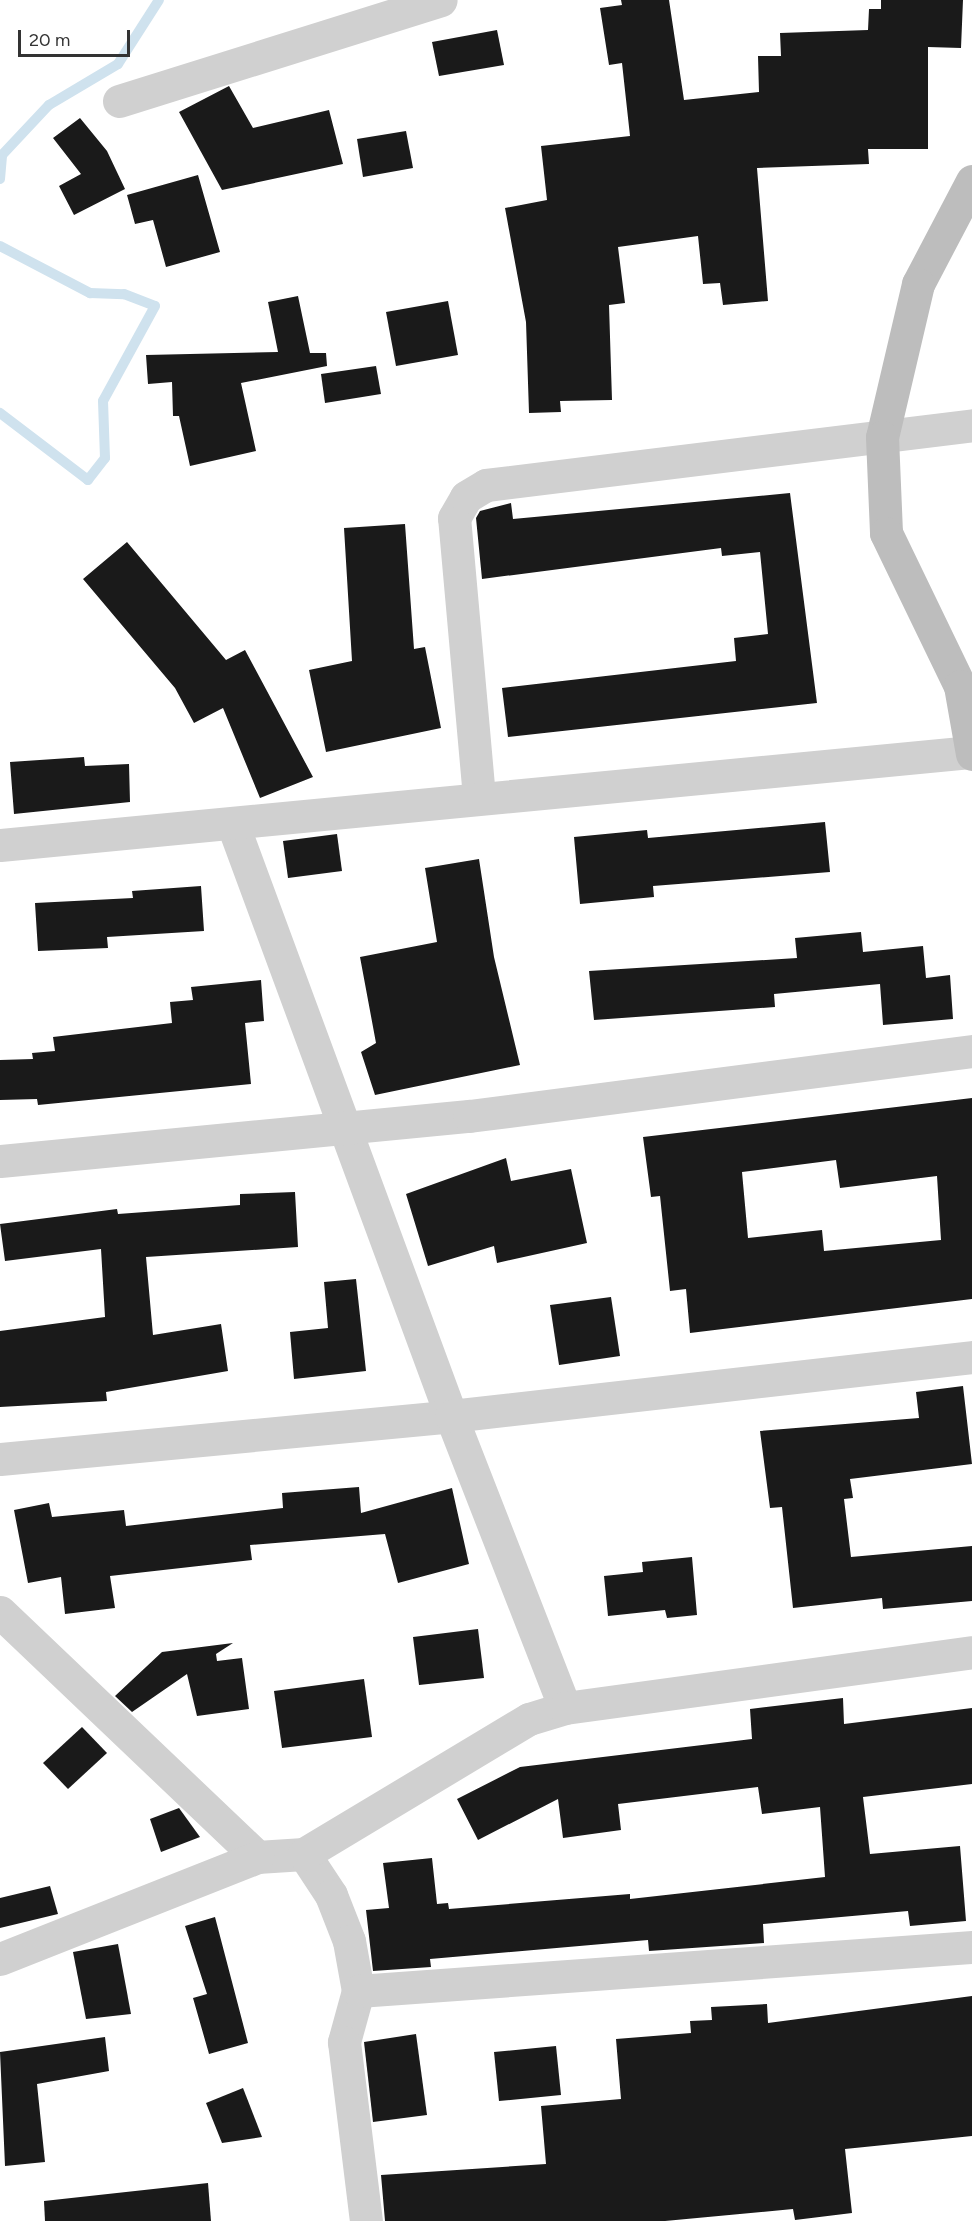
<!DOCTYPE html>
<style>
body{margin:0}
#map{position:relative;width:972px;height:2221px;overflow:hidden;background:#fff;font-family:Figtree,sans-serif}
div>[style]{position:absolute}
.stream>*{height:10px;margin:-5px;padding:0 5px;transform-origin:5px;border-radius:5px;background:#cfe2ee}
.building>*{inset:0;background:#1a1a1a}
.street>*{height:33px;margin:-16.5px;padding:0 16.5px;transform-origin:16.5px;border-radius:16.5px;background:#d0d0d0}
.secondary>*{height:33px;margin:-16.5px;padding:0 16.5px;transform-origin:16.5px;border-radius:16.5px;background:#bdbdbd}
span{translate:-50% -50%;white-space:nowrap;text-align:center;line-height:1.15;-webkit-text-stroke:6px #fff;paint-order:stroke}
.scale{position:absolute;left:18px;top:30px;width:112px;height:27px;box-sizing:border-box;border:3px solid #333;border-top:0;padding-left:8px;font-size:18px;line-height:21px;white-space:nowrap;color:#333;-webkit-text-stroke:4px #fff;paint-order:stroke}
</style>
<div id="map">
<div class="stream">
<div style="left:0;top:179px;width:24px;rotate:-85deg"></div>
<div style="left:2px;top:155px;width:69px;rotate:-46.8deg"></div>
<div style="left:49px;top:105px;width:80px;rotate:-30.7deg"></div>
<div style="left:118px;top:64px;width:76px;rotate:-57.4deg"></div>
<div style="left:0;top:246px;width:102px;rotate:27.6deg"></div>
<div style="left:90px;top:293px;width:34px;rotate:2deg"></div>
<div style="left:124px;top:294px;width:33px;rotate:21deg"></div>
<div style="left:155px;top:306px;width:108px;rotate:118.7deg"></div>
<div style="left:103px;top:401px;width:57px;rotate:88deg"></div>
<div style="left:105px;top:458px;width:28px;rotate:128deg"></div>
<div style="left:88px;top:480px;width:111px;rotate:-142.7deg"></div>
</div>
<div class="building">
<div style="clip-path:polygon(621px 0,669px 0,684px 100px,759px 92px,758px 56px,781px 56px,780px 33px,868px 30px,869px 9px,881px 9px,881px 0,963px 0,961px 48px,928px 47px,928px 149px,868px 149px,869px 164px,757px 168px,768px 301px,723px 305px,720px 283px,703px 284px,698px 236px,618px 247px,625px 303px,609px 305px,612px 400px,560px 401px,561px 412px,529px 413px,526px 322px,505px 208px,547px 200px,541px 146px,630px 136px,622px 63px,609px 65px,600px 8px,622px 5px)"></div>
<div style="clip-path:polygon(497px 30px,504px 65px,439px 76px,432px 42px)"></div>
<div style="clip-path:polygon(229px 86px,253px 128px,329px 110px,343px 164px,222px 190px,179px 112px)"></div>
<div style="clip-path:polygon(80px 118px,107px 151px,125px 189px,74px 215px,59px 186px,81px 174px,53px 138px)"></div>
<div style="clip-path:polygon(406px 131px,413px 168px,363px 177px,357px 139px)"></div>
<div style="clip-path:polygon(198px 175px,220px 252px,166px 267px,153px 220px,135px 224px,127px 195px)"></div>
<div style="clip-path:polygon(298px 296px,310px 353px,326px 353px,327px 366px,241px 383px,256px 451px,190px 466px,179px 416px,173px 416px,172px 382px,148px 384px,146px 355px,278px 352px,268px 302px)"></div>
<div style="clip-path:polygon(448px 301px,458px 355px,396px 366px,386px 312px)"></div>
<div style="clip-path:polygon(376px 366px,381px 394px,325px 403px,321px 374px)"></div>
<div style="clip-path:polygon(790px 493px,817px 703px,508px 737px,502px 688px,736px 661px,734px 638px,768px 634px,760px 552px,722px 556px,721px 548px,482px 579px,476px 518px,480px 511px,511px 503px,513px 519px)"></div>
<div style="clip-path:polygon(405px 524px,414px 649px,425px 647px,441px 728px,326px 752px,309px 670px,352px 661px,344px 528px)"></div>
<div style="clip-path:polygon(127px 542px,226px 660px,245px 650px,313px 777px,260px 798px,223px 708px,194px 723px,175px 688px,83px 579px)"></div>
<div style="clip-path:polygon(84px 757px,85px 766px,129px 764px,130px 802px,14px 814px,10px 762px)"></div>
<div style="clip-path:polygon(825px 822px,830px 872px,653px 886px,654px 897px,580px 904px,574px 837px,647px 830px,648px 838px)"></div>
<div style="clip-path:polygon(337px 834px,342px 871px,288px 878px,283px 841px)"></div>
<div style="clip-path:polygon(479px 859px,494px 957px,520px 1065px,375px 1095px,361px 1052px,376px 1043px,360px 957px,437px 942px,425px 868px)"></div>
<div style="clip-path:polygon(201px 886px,204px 931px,107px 937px,108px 948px,38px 951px,35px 903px,133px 898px,132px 891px)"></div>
<div style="clip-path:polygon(861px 932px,863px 952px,923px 946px,926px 978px,950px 975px,953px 1019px,883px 1025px,880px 984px,774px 994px,775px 1007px,594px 1020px,589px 971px,797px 958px,795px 938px)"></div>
<div style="clip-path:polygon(261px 980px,264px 1021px,245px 1023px,251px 1084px,38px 1105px,37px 1099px,0 1100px,0 1060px,33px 1059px,32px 1053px,55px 1051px,53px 1037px,172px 1023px,170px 1002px,193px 1000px,191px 987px)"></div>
<div style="clip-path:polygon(evenodd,972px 1098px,972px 1299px,690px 1333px,686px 1289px,670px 1291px,660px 1196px,651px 1197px,643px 1137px,972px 1098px,836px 1160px,840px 1188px,937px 1176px,941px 1240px,824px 1251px,822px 1230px,748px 1238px,742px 1172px,836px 1160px)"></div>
<div style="clip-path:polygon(506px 1158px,511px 1181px,571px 1169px,587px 1243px,497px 1263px,494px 1246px,428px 1266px,406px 1194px)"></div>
<div style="clip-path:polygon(295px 1192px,298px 1247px,146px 1257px,153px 1335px,221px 1324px,228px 1371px,106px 1392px,107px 1401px,0 1407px,0 1331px,105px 1317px,101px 1249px,5px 1261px,0 1224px,117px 1209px,118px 1214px,240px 1205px,240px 1194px)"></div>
<div style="clip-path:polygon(356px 1279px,366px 1371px,294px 1379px,290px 1332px,328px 1328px,324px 1282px)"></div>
<div style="clip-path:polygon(611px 1297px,620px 1356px,559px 1365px,550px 1305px)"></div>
<div style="clip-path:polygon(963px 1386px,972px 1464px,850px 1479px,853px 1498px,844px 1499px,851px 1557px,972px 1546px,972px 1601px,883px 1609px,882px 1598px,793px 1608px,782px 1507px,770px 1508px,760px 1431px,919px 1418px,916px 1392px)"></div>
<div style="clip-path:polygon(359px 1487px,361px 1513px,452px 1488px,469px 1564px,398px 1583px,385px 1534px,250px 1545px,252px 1560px,110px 1576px,115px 1608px,65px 1614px,61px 1577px,28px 1583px,14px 1510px,49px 1503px,52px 1517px,124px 1510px,126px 1526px,283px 1508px,282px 1493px)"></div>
<div style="clip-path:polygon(692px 1557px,697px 1615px,667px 1618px,665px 1610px,608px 1616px,604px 1576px,643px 1572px,642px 1562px)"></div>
<div style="clip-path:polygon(478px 1629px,484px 1678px,419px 1685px,413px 1637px)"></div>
<div style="clip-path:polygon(233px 1643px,216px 1654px,217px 1661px,242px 1658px,249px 1709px,197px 1716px,187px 1674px,132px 1712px,115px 1696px,162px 1652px)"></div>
<div style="clip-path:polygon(364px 1679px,372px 1737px,282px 1748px,274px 1691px)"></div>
<div style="clip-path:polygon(843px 1698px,844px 1724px,972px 1708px,972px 1784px,863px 1797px,870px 1854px,960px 1846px,966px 1921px,910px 1926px,908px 1911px,763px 1924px,764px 1943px,649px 1951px,648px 1940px,430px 1959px,431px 1967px,373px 1971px,366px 1910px,389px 1908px,383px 1863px,432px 1858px,437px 1904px,448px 1903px,449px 1909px,630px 1894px,630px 1899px,825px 1877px,820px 1807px,762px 1814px,758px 1787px,618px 1804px,621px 1830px,563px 1838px,558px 1799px,478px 1840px,457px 1799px,520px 1767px,752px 1739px,750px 1709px)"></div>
<div style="clip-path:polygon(82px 1727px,107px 1753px,68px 1789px,43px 1763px)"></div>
<div style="clip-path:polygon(179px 1808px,200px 1837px,161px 1852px,150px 1819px)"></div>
<div style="clip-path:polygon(50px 1886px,58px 1914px,0 1928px,0 1898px)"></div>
<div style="clip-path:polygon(215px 1917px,248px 2043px,209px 2054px,193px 1998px,207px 1994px,185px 1926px)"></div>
<div style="clip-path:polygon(118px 1944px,131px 2014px,86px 2019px,73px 1952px)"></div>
<div style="clip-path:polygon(972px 1996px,972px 2136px,845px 2149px,852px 2213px,795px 2220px,793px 2209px,665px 2221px,385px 2221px,381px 2175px,546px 2164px,541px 2106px,621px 2099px,616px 2039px,691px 2033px,690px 2021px,712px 2020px,711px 2007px,767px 2004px,768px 2023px)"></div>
<div style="clip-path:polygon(416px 2034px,427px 2115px,373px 2122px,364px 2042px)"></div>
<div style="clip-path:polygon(105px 2037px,109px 2071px,37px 2084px,45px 2162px,5px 2166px,0 2052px)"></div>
<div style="clip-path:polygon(556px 2046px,561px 2095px,499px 2101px,494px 2052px)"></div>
<div style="clip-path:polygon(243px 2088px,262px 2137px,222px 2143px,206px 2103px)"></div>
<div style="clip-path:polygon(208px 2183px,211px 2221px,45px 2221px,44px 2201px)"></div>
</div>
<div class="street">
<div style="left:119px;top:101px;width:337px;rotate:-17.4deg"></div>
<div style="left:479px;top:797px;width:280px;rotate:-95.1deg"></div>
<div style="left:454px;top:518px;width:24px;rotate:-60deg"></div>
<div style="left:466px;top:497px;width:23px;rotate:-31deg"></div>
<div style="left:486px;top:485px;width:490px;rotate:-7deg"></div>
<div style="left:233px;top:825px;width:630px;rotate:69.75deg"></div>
<div style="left:451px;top:1416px;width:313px;rotate:68.7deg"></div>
<div style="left:0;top:845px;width:976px;rotate:-5.47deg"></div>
<div style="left:0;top:1161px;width:471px;rotate:-5.5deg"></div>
<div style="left:469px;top:1116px;width:507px;rotate:-7.36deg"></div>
<div style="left:0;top:1459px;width:453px;rotate:-5.4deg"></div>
<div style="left:451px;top:1416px;width:524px;rotate:-6.46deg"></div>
<div style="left:0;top:1612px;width:355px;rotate:43.6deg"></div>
<div style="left:257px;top:1857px;width:47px;rotate:-3.7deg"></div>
<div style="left:304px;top:1854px;width:49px;rotate:56.6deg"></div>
<div style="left:331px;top:1895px;width:49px;rotate:68.6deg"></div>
<div style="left:349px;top:1941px;width:51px;rotate:79.8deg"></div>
<div style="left:358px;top:1991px;width:53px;rotate:105.4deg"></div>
<div style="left:344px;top:2042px;width:180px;rotate:83deg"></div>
<div style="left:304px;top:1854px;width:262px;rotate:-31deg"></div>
<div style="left:529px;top:1719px;width:38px;rotate:-17deg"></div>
<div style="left:565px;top:1708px;width:411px;rotate:-7.8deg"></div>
<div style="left:0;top:1959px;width:277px;rotate:-21.6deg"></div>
<div style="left:358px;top:1991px;width:616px;rotate:-4.1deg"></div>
</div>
<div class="secondary">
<div style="left:972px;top:181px;width:116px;rotate:117.7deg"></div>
<div style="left:918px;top:284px;width:157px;rotate:103.2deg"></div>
<div style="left:882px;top:437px;width:96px;rotate:87.6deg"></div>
<div style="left:886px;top:533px;width:170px;rotate:64.2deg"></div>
<div style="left:960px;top:686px;width:69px;rotate:80deg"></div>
</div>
<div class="scale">20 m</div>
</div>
